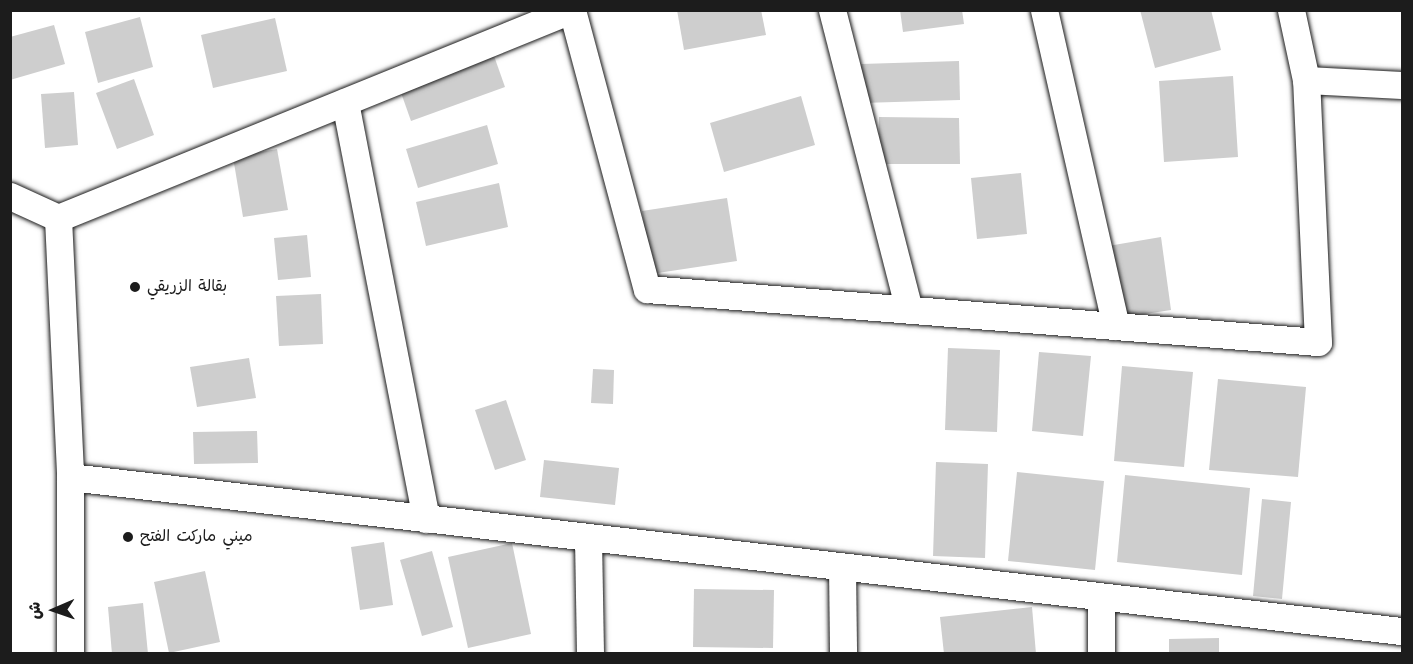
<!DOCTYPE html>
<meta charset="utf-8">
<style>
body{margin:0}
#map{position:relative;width:1413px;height:664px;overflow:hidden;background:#fff;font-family:Kalam,"Playpen Sans Arabic",sans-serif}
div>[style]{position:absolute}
.building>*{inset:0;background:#cecece}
.roads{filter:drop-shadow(0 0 2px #1c1c1c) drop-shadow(0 0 2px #1c1c1c)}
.minor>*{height:27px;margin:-13.5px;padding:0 13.5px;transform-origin:13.5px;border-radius:13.5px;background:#fff}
.dots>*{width:16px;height:16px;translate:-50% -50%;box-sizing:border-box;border:3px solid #fff;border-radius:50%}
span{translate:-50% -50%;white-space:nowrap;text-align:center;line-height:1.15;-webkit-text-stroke:4.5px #fff;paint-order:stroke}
.poi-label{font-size:16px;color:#1c1c1c}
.left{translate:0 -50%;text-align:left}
.frame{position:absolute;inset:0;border:12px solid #1c1c1c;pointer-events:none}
.north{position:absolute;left:24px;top:580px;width:60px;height:60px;-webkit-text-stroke:4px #fff;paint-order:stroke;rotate:268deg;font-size:16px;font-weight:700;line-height:24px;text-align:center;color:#1c1c1c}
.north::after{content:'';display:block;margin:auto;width:21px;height:27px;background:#1c1c1c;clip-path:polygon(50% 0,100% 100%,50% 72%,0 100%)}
</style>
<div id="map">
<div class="building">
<div style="clip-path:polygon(677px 10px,761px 10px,766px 35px,684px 50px)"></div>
<div style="clip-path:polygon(900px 10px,962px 10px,964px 24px,903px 32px)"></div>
<div style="clip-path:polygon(1140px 10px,1211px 10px,1221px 50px,1155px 68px)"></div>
<div style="clip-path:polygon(140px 17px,153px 67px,98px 83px,85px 32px)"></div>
<div style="clip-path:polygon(275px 18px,287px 71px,213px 88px,201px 35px)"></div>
<div style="clip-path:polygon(54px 25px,65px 64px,10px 80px,10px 37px)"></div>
<div style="clip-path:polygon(493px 53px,505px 87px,411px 121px,399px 87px)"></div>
<div style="clip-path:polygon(959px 61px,960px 100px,862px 103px,861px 64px)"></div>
<div style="clip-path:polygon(1233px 76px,1238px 157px,1164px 162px,1159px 81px)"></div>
<div style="clip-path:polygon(134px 79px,154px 135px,117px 149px,96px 93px)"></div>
<div style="clip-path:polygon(74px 92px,78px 145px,45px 148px,41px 94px)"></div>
<div style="clip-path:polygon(801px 96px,815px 145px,724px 172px,710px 123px)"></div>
<div style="clip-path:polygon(879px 117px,959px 118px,960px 164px,878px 164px)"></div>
<div style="clip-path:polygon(487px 125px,498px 164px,418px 188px,406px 149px)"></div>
<div style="clip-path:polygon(277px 149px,288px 210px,243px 217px,233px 157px)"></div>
<div style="clip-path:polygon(1021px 173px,1027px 234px,977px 239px,971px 178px)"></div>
<div style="clip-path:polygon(499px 183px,508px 227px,426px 246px,416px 202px)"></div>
<div style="clip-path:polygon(727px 198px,737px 261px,651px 274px,642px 211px)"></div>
<div style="clip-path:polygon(307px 235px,311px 277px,278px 280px,274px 238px)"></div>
<div style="clip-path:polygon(1161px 237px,1171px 310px,1119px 318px,1108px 246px)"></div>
<div style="clip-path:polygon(321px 294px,323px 344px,279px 346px,276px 296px)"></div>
<div style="clip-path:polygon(948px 348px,1000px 350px,997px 432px,945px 430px)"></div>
<div style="clip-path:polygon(1039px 352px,1091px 356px,1083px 436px,1032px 431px)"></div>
<div style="clip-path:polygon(249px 358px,256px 398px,197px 407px,190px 367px)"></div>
<div style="clip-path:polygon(1122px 366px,1193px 372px,1184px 467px,1114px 461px)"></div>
<div style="clip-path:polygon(593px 369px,614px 370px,613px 404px,591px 403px)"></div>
<div style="clip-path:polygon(1218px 379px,1306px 387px,1298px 477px,1209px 470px)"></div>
<div style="clip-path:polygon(506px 400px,526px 460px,495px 470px,475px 410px)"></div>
<div style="clip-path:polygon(257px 431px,258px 463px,194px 464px,193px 432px)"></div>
<div style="clip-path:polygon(544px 460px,619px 468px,615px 505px,540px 497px)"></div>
<div style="clip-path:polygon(936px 462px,988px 464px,985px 558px,933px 556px)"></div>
<div style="clip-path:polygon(1017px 472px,1104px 481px,1095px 570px,1008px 561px)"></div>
<div style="clip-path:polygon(1125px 475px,1250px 488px,1242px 575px,1117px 562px)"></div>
<div style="clip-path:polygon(1262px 499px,1291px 502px,1282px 599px,1253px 596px)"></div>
<div style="clip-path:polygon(384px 542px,393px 605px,360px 610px,351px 547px)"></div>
<div style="clip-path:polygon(512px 543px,531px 634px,468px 648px,448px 557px)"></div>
<div style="clip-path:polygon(432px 551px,453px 627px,422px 636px,400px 560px)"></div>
<div style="clip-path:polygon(205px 571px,220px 642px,169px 653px,154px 582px)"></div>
<div style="clip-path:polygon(694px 589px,774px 590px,773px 648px,693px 647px)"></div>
<div style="clip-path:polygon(143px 603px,148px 654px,112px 654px,108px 607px)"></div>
<div style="clip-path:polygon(1032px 607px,1036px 654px,944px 654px,940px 617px)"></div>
<div style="clip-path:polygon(1219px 638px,1219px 654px,1169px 654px,1169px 639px)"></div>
</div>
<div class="roads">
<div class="minor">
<div style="left:572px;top:10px;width:289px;rotate:75deg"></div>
<div style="left:647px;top:289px;width:673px;rotate:4.52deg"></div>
<div style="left:1318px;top:342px;width:262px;rotate:-92.6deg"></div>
<div style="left:1306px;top:80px;width:72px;rotate:-102.1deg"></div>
<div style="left:832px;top:10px;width:309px;rotate:75.6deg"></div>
<div style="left:1044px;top:10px;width:324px;rotate:77.2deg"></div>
<div style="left:1306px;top:80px;width:96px;rotate:3deg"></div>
<div style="left:345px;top:102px;width:425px;rotate:79deg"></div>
<div style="left:10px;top:196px;width:53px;rotate:24.6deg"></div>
<div style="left:58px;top:218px;width:554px;rotate:-22.07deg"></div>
<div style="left:58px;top:218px;width:259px;rotate:87.3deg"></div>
<div style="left:70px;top:477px;width:177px;rotate:90deg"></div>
<div style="left:70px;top:477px;width:1341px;rotate:6.6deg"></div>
<div style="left:588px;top:538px;width:116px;rotate:89deg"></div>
<div style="left:842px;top:567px;width:87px;rotate:89.3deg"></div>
<div style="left:1101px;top:598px;width:56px;rotate:90deg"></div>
</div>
</div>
<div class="dots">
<div style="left:135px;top:287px;background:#1c1c1c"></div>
<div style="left:128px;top:537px;background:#1c1c1c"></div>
</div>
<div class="poi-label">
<span class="left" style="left:147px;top:287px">بقالة الزريقي</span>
<span class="left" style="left:140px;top:537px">ميني ماركت الفتح</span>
</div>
<div class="frame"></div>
<div class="north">ش</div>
</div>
